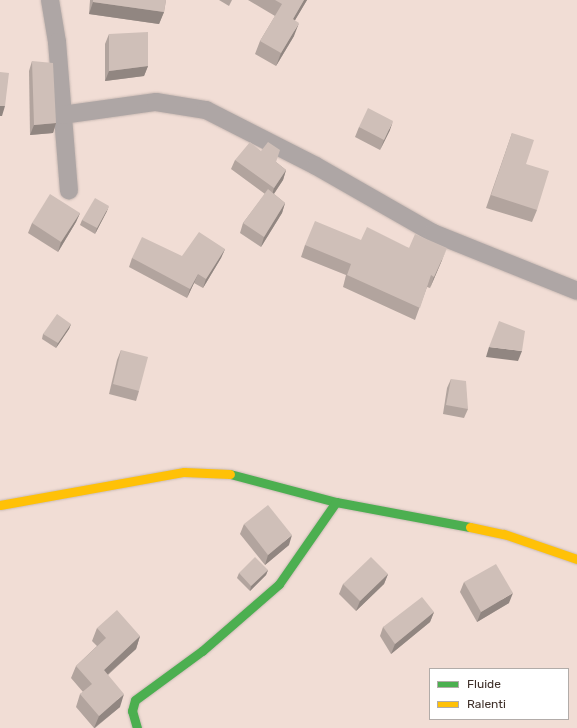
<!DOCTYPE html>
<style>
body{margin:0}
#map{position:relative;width:577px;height:728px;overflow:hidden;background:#f1ddd5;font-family:Rubik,sans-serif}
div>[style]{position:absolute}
.roads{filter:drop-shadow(0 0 1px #cbbbb5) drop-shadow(0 0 1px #cbbbb5)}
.street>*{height:18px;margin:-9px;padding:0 9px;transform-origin:9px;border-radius:9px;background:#aea6a5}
.fast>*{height:9px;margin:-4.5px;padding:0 4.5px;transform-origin:4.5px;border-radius:4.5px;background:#4caf50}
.slow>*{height:9px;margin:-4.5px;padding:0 4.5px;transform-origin:4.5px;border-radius:4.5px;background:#ffc107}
.wall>*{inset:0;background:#b2a49e}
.shaded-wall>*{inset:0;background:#918681}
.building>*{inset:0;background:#cfbfb8}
span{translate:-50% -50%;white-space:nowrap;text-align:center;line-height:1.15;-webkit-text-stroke:3.5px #fff;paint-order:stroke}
.legend{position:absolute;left:429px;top:668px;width:140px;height:52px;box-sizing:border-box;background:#fff;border:1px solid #b2aca9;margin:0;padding:5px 7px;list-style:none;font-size:12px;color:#3e2f29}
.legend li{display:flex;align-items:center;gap:8px;height:20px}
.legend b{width:20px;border:1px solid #b2aca9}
</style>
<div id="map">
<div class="roads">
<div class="street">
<div style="left:50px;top:0;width:43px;rotate:80.5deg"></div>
<div style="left:57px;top:42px;width:149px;rotate:85.4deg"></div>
<div style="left:62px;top:115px;width:95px;rotate:-7.9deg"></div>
<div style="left:156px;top:102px;width:51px;rotate:9.1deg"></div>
<div style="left:206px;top:110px;width:123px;rotate:27deg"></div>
<div style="left:316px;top:166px;width:135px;rotate:29.8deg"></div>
<div style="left:433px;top:233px;width:155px;rotate:21.9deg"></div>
</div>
<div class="fast">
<div style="left:230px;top:474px;width:110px;rotate:14.8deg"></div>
<div style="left:336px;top:502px;width:136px;rotate:10.6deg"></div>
<div style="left:137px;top:728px;width:18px;rotate:-106deg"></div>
<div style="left:132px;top:711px;width:11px;rotate:-75deg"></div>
<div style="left:135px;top:700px;width:83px;rotate:-36.2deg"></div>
<div style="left:202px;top:651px;width:102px;rotate:-41deg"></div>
<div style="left:279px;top:584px;width:100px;rotate:-55.2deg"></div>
</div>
<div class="slow">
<div style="left:0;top:505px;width:187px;rotate:-10.2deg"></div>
<div style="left:184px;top:472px;width:46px;rotate:2.5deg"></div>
<div style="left:470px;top:527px;width:35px;rotate:12deg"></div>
<div style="left:504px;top:534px;width:77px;rotate:18.9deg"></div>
</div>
</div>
<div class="wall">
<div style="clip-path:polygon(90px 0,166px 0,164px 12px,159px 24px,89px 14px)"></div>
<div style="clip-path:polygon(219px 0,232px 0,229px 6px)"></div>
<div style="clip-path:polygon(248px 0,307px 0,295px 20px,294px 36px,276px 66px,255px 54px,260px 41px,275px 16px)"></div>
<div style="clip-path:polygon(109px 34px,148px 66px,144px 76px,105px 81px,105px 44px)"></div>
<div style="clip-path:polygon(32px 61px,56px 123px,53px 133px,30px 135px,29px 71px)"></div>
<div style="clip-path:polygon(359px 127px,390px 130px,380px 150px,355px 137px)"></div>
<div style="clip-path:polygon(512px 133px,526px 164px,537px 210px,532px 222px,486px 208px)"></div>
<div style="clip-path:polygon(235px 160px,276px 162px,286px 170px,283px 180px,274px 194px,285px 203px,282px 213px,261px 247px,240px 233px,243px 223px,265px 194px,231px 169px)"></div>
<div style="clip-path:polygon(107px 211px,95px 234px,80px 225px,82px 220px)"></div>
<div style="clip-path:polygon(80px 213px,76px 222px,58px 252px,28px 233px,32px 223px)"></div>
<div style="clip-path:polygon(361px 240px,409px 248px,442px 260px,430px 288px,427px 287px,415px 320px,343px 287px,346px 275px,301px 257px,305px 245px)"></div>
<div style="clip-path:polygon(225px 249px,221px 258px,203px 288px,194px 283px,187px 298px,129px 267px,132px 258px,182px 256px)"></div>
<div style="clip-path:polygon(71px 324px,69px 329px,56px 348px,42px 339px,43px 334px)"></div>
<div style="clip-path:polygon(121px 350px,139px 391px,136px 401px,109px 394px,117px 360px)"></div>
<div style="clip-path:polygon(451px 379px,468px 409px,464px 418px,443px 414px,447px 388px)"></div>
<div style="clip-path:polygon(244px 524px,289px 545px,265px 565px,240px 534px)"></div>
<div style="clip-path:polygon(268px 570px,266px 575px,250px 591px,237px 578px,239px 573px)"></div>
<div style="clip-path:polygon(388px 574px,384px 584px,356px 611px,339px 594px,343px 584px)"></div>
<div style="clip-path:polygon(464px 582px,509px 603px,477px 622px,460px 592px)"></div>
<div style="clip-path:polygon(434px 612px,430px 622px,391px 654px,380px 636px,383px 627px)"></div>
<div style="clip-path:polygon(97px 628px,140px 636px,136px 649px,108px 675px,120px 707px,95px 728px,94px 728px,76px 707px,80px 694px,83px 692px,71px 678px,76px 666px,97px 646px,92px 641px)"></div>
</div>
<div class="shaded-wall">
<div style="clip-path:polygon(304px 0,307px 0,288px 32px,293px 19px)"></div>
<div style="clip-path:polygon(93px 2px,164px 12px,159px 24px,89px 14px)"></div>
<div style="clip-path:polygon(299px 23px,294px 36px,276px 66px,281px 53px)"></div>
<div style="clip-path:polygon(148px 66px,144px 76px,105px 81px,109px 71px)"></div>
<div style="clip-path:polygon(0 106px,5px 106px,2px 116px,0 116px)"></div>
<div style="clip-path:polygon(393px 121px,390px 130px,380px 150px,384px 140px)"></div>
<div style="clip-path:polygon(56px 123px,53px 133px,30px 135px,34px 125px)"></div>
<div style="clip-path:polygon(286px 170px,283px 180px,271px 198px,274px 188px)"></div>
<div style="clip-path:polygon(285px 203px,282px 213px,261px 247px,264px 237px)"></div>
<div style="clip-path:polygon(109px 206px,107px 211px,95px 234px,97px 228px)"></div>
<div style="clip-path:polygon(80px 213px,76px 222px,58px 252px,61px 242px)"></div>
<div style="clip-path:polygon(447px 248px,442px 260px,430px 288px,434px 277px)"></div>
<div style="clip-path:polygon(225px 249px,221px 258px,203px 288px,206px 279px)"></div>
<div style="clip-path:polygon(198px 274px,194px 283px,187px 298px,190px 289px)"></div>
<div style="clip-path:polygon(71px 324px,69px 329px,56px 348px,58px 343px)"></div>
<div style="clip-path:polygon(489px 347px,522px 351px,518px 361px,486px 357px)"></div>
<div style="clip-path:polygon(292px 535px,289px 545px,265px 565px,268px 555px)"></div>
<div style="clip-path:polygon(268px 570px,266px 575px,250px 591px,251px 586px)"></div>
<div style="clip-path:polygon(388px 574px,384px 584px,356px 611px,360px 601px)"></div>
<div style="clip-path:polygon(513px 593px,509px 603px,477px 622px,481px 612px)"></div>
<div style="clip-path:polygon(434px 612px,430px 622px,391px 654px,395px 644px)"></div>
<div style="clip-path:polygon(140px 636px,136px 649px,99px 682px,104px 670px)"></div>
<div style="clip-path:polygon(124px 694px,120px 707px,94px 728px,99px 716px)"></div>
</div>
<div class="building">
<div style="clip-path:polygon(93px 0,166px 0,164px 12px,93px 2px)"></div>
<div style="clip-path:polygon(275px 0,304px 0,293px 19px,299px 23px,281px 53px,260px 41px,282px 4px)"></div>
<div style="clip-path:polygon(148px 32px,148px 66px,109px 71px,109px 34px)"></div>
<div style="clip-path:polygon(32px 61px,53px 63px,56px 123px,34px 125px)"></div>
<div style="clip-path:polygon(0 72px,9px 73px,5px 106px,0 106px)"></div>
<div style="clip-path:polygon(368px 108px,393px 121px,384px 140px,359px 127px)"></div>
<div style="clip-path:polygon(512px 133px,534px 140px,526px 164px,549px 171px,537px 210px,491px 195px)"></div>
<div style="clip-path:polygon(250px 142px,261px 151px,268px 142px,280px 150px,276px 162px,286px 170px,274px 188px,235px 160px)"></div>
<div style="clip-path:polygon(268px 189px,285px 203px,264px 237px,243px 223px)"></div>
<div style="clip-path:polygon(50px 194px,80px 213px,61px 242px,32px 223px)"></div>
<div style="clip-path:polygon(95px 198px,109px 206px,97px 228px,82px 220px)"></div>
<div style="clip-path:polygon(315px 221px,361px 240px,367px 227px,409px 248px,415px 234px,447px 248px,434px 277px,431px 275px,420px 308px,347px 275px,351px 264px,305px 245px)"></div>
<div style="clip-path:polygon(199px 232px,225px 249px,206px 279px,198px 274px,190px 289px,132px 258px,142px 237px,182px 256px)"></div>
<div style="clip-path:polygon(57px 314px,71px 324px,58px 343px,43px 334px)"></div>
<div style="clip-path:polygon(499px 321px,525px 331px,522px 351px,489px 347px)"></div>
<div style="clip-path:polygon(121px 350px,148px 357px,139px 391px,113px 384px)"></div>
<div style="clip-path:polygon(451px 379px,466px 381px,468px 409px,446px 405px)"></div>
<div style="clip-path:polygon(268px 505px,292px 535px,268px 555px,244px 524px)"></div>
<div style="clip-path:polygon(255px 557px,268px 570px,251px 586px,239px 573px)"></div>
<div style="clip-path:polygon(371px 557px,388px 574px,360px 601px,343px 584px)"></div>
<div style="clip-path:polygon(496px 564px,513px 593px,481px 612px,464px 582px)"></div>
<div style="clip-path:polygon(422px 597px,434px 612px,395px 644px,383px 627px)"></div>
<div style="clip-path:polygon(117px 610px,140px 636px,104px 670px,124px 694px,99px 716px,80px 694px,92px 684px,76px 666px,106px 638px,97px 628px)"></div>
</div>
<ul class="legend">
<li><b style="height:5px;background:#4caf50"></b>Fluide</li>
<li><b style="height:5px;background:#ffc107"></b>Ralenti</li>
</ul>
</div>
